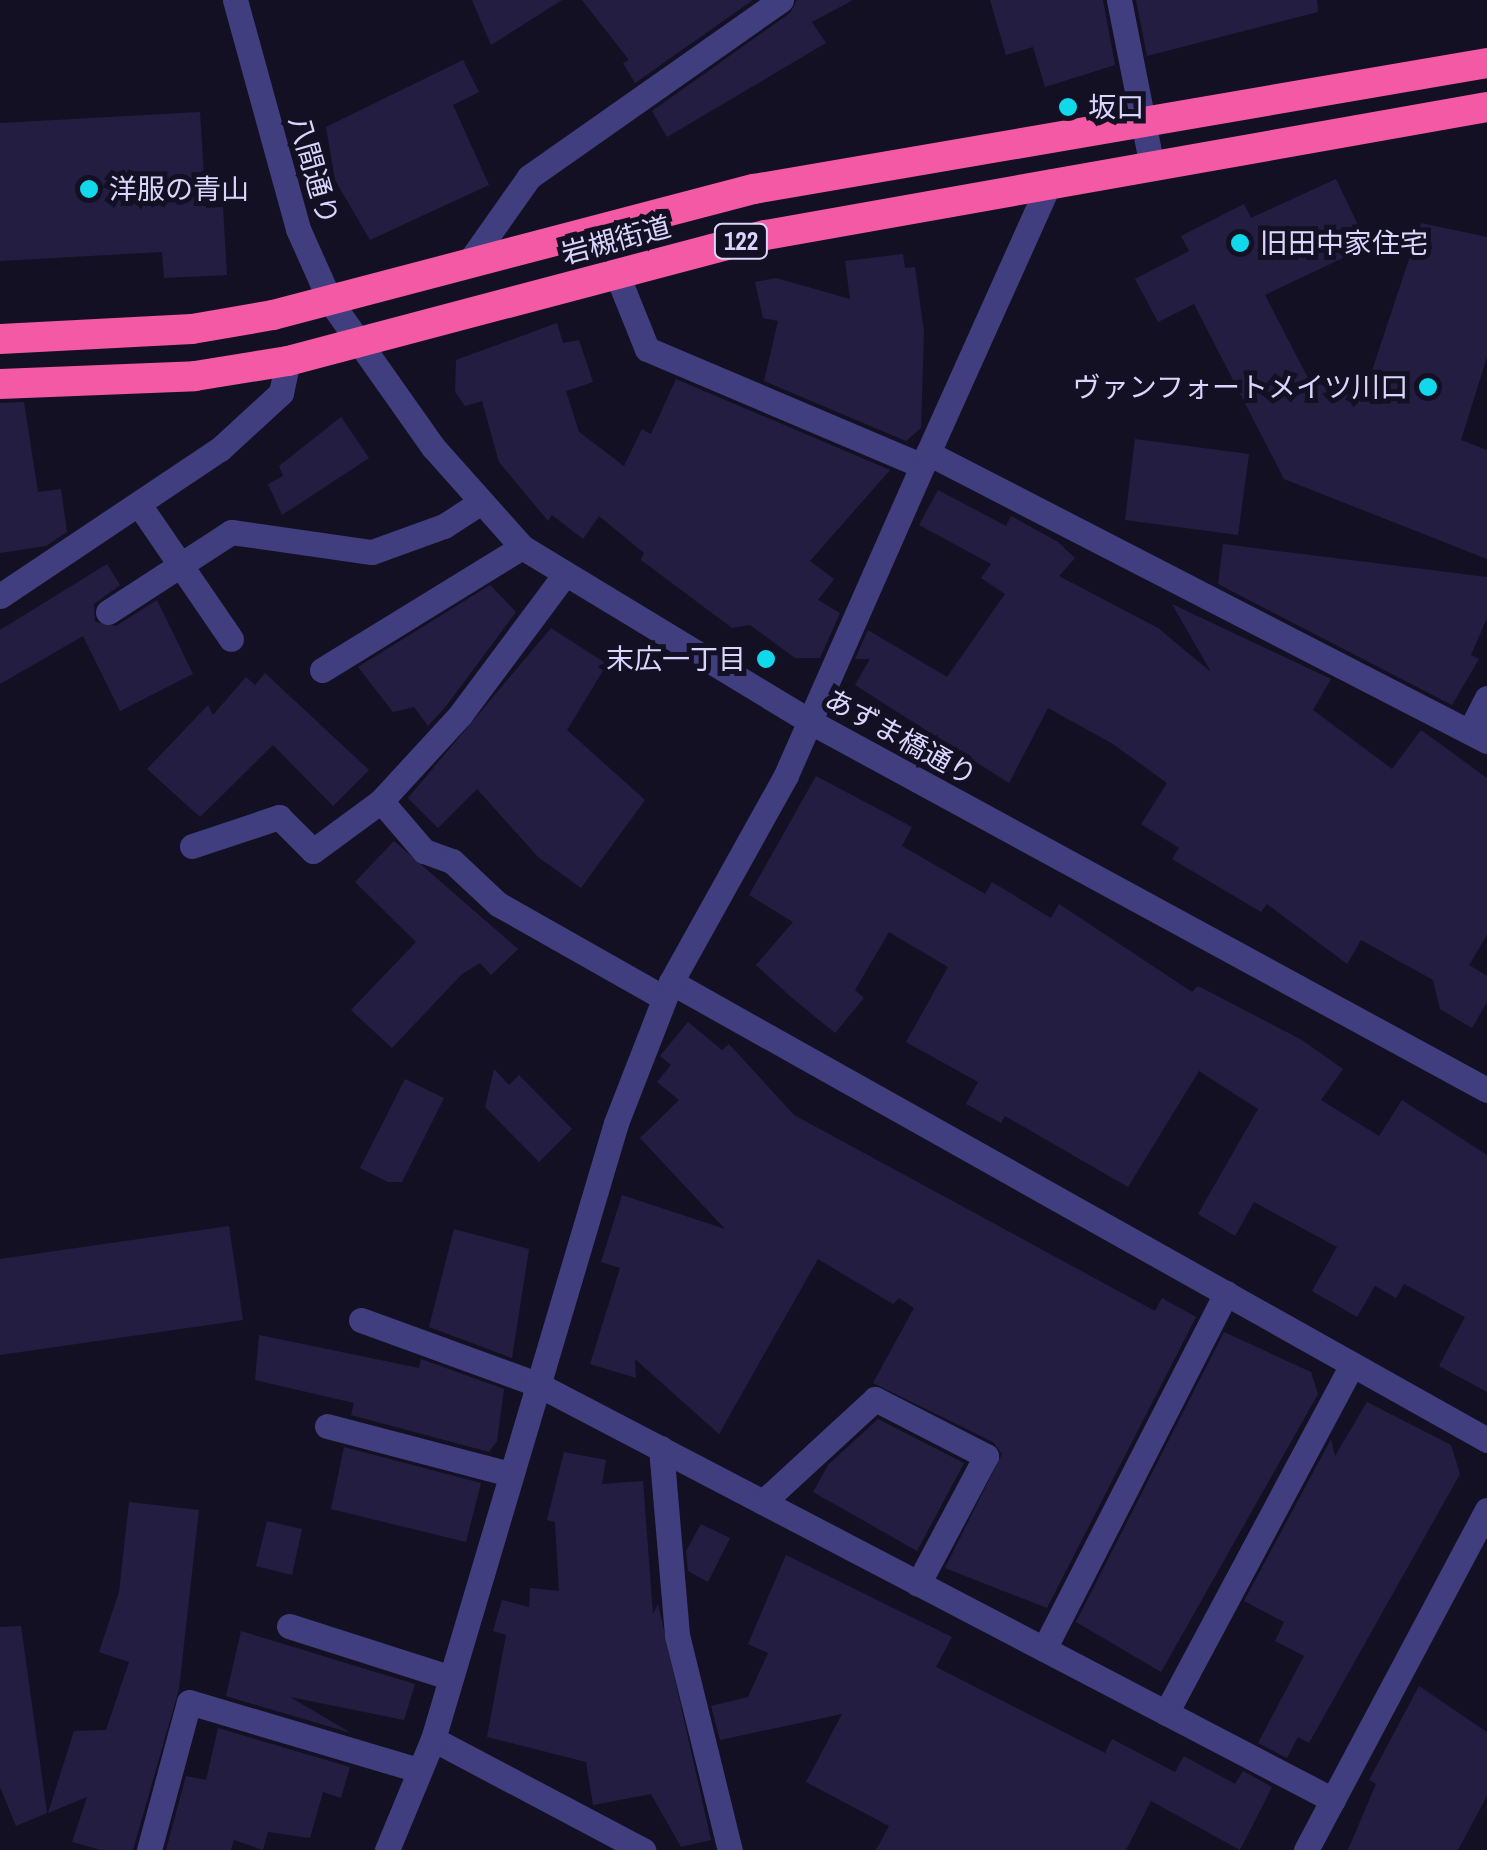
<!DOCTYPE html>
<meta charset="utf-8">
<style>
body{margin:0}
#map{position:relative;width:1487px;height:1850px;overflow:hidden;background:#131023;font-family:"Archivo Narrow","Noto Sans JP",sans-serif}
div>[style]{position:absolute}
.building>*{inset:0;background:#241d42}
.minor>*{height:25px;margin:-12.5px;padding:0 12.5px;transform-origin:12.5px;border-radius:12.5px;background:#403e7e}
.highway>*{height:30px;margin:-15px;padding:0 15px;transform-origin:15px;border-radius:15px;background:#f359a5}
.dots>*{width:28px;height:28px;translate:-50% -50%;box-sizing:border-box;border:5px solid #131023;border-radius:50%}
span{translate:-50% -50%;white-space:nowrap;text-align:center;line-height:1.15;-webkit-text-stroke:10px #131023;paint-order:stroke}
.shield-label span{padding:2px 8px;background:#131023;border:2px solid;border-radius:8px;-webkit-text-stroke-width:0}
.shield-label{font-size:25px;color:#d9d5fc;font-weight:700}
.poi-label{font-size:28px;color:#d9d5fc}
.left{translate:0 -50%;text-align:left}
.right{translate:-100% -50%;text-align:right}
.street-label{font-size:28px;color:#d9d5fc}
</style>
<div id="map">
<div class="building">
<div style="clip-path:polygon(472px 0,562px 0,491px 45px)"></div>
<div style="clip-path:polygon(582px 0,753px 0,635px 83px,623px 63px,629px 60px)"></div>
<div style="clip-path:polygon(797px 0,853px 0,812px 22px,826px 43px,667px 137px,652px 111px,790px 13px)"></div>
<div style="clip-path:polygon(990px 0,1103px 0,1115px 65px,1045px 87px,1033px 47px,1006px 55px)"></div>
<div style="clip-path:polygon(1136px 0,1317px 0,1318px 12px,1147px 56px)"></div>
<div style="clip-path:polygon(463px 60px,479px 92px,453px 105px,489px 185px,370px 240px,335px 180px,326px 127px)"></div>
<div style="clip-path:polygon(200px 112px,206px 208px,223px 207px,227px 275px,164px 278px,162px 252px,0 261px,0 123px)"></div>
<div style="clip-path:polygon(1336px 179px,1368px 246px,1265px 295px,1309px 380px,1362px 401px,1421px 223px,1487px 237px,1487px 357px,1461px 440px,1487px 450px,1487px 559px,1284px 479px,1194px 304px,1158px 322px,1135px 279px,1189px 251px,1181px 236px,1244px 204px,1251px 218px)"></div>
<div style="clip-path:polygon(903px 254px,905px 268px,915px 267px,924px 332px,921px 428px,906px 441px,764px 381px,778px 321px,763px 318px,755px 282px,776px 278px,850px 299px,845px 261px)"></div>
<div style="clip-path:polygon(557px 323px,563px 343px,579px 340px,593px 382px,566px 391px,579px 432px,624px 466px,642px 429px,651px 434px,676px 379px,890px 470px,810px 561px,834px 579px,818px 600px,840px 613px,820px 658px,795px 658px,750px 625px,732px 628px,641px 560px,644px 553px,599px 516px,583px 539px,552px 515px,548px 521px,499px 462px,482px 401px,465px 406px,455px 392px,456px 360px)"></div>
<div style="clip-path:polygon(24px 402px,38px 492px,61px 489px,67px 532px,46px 546px,0 553px,0 403px)"></div>
<div style="clip-path:polygon(341px 417px,369px 458px,282px 515px,268px 484px,283px 476px,279px 466px)"></div>
<div style="clip-path:polygon(1135px 439px,1249px 454px,1238px 535px,1125px 520px)"></div>
<div style="clip-path:polygon(938px 490px,1006px 526px,1011px 516px,1058px 542px,1075px 558px,1059px 576px,1158px 628px,1211px 672px,1172px 604px,1331px 679px,1313px 710px,1392px 769px,1421px 730px,1487px 778px,1487px 935px,1469px 965px,1487px 976px,1487px 1002px,1472px 1028px,1440px 1009px,1433px 980px,1361px 940px,1347px 964px,1267px 904px,1261px 912px,1172px 859px,1179px 848px,1141px 824px,1167px 783px,1113px 744px,1048px 708px,1009px 783px,855px 685px,870px 659px,855px 659px,868px 630px,947px 677px,1005px 594px,981px 578px,991px 564px,919px 525px)"></div>
<div style="clip-path:polygon(1223px 544px,1487px 577px,1487px 618px,1471px 655px,1479px 659px,1452px 705px,1218px 584px)"></div>
<div style="clip-path:polygon(107px 564px,120px 585px,94px 604px,95px 622px,116px 626px,157px 600px,193px 674px,120px 711px,83px 636px,0 684px,0 630px)"></div>
<div style="clip-path:polygon(490px 585px,516px 612px,447px 705px,428px 726px,414px 707px,393px 712px,358px 667px)"></div>
<div style="clip-path:polygon(551px 628px,607px 664px,567px 730px,645px 800px,581px 888px,538px 857px,477px 789px,438px 828px,408px 798px)"></div>
<div style="clip-path:polygon(265px 673px,369px 770px,333px 806px,273px 745px,200px 817px,147px 769px,208px 705px,213px 715px,246px 677px,255px 685px)"></div>
<div style="clip-path:polygon(816px 776px,912px 827px,902px 846px,985px 894px,992px 882px,1051px 918px,1059px 904px,1192px 992px,1198px 986px,1302px 1040px,1343px 1069px,1321px 1100px,1379px 1136px,1402px 1100px,1487px 1155px,1487px 1392px,1439px 1366px,1465px 1317px,1404px 1284px,1396px 1298px,1375px 1286px,1357px 1317px,1312px 1291px,1337px 1247px,1254px 1202px,1235px 1236px,1198px 1214px,1258px 1109px,1199px 1071px,1128px 1187px,1005px 1116px,1001px 1123px,966px 1104px,978px 1082px,906px 1042px,948px 967px,889px 932px,855px 990px,864px 998px,835px 1033px,791px 997px,756px 965px,793px 922px,749px 895px)"></div>
<div style="clip-path:polygon(394px 841px,518px 949px,491px 975px,480px 963px,462px 974px,392px 1048px,351px 1010px,416px 942px,355px 882px)"></div>
<div style="clip-path:polygon(688px 1022px,722px 1050px,729px 1044px,794px 1115px,1155px 1311px,1162px 1298px,1196px 1317px,1047px 1608px,945px 1568px,1002px 1454px,993px 1442px,873px 1383px,914px 1308px,899px 1298px,893px 1304px,818px 1259px,719px 1434px,635px 1359px,636px 1378px,590px 1364px,620px 1268px,601px 1262px,622px 1195px,725px 1229px,640px 1138px,679px 1100px,657px 1082px,671px 1065px,660px 1056px)"></div>
<div style="clip-path:polygon(494px 1069px,509px 1085px,519px 1075px,572px 1129px,539px 1162px,485px 1107px)"></div>
<div style="clip-path:polygon(405px 1079px,444px 1098px,402px 1182px,388px 1182px,360px 1168px)"></div>
<div style="clip-path:polygon(229px 1226px,243px 1320px,0 1355px,0 1259px)"></div>
<div style="clip-path:polygon(454px 1229px,529px 1249px,512px 1358px,429px 1327px)"></div>
<div style="clip-path:polygon(1224px 1332px,1311px 1372px,1318px 1394px,1161px 1672px,1076px 1622px)"></div>
<div style="clip-path:polygon(259px 1335px,419px 1368px,421px 1359px,504px 1389px,497px 1441px,489px 1452px,351px 1415px,354px 1403px,255px 1380px)"></div>
<div style="clip-path:polygon(1367px 1402px,1451px 1445px,1460px 1474px,1309px 1743px,1298px 1737px,1287px 1758px,1258px 1743px,1304px 1656px,1275px 1641px,1284px 1622px,1244px 1601px,1331px 1439px,1335px 1456px)"></div>
<div style="clip-path:polygon(878px 1419px,964px 1463px,917px 1551px,813px 1492px,828px 1465px)"></div>
<div style="clip-path:polygon(344px 1447px,481px 1483px,466px 1542px,331px 1509px)"></div>
<div style="clip-path:polygon(564px 1452px,606px 1460px,602px 1484px,643px 1481px,653px 1614px,658px 1604px,711px 1840px,681px 1847px,651px 1794px,593px 1805px,586px 1762px,487px 1737px,506px 1635px,493px 1631px,502px 1600px,529px 1607px,530px 1588px,559px 1591px,555px 1522px,547px 1520px)"></div>
<div style="clip-path:polygon(129px 1502px,199px 1510px,179px 1689px,133px 1850px,101px 1850px,72px 1842px,87px 1797px,48px 1813px,74px 1731px,106px 1730px,129px 1662px,99px 1652px,119px 1592px)"></div>
<div style="clip-path:polygon(267px 1521px,302px 1529px,292px 1575px,256px 1566px)"></div>
<div style="clip-path:polygon(701px 1524px,730px 1538px,708px 1582px,688px 1571px,686px 1551px)"></div>
<div style="clip-path:polygon(786px 1555px,952px 1637px,936px 1667px,1105px 1753px,1112px 1739px,1175px 1772px,1184px 1756px,1235px 1784px,1243px 1771px,1272px 1787px,1240px 1850px,1151px 1801px,1126px 1850px,876px 1850px,889px 1826px,806px 1782px,842px 1714px,720px 1740px,711px 1706px,748px 1697px,768px 1653px,748px 1644px)"></div>
<div style="clip-path:polygon(21px 1626px,47px 1813px,16px 1826px,0 1787px,0 1627px)"></div>
<div style="clip-path:polygon(241px 1631px,415px 1684px,404px 1720px,290px 1697px,351px 1733px,226px 1696px)"></div>
<div style="clip-path:polygon(1419px 1686px,1487px 1732px,1487px 1796px,1458px 1850px,1348px 1850px,1376px 1784px,1369px 1780px)"></div>
<div style="clip-path:polygon(218px 1728px,350px 1767px,341px 1798px,323px 1792px,310px 1838px,268px 1832px,263px 1850px,234px 1840px,231px 1850px,166px 1850px,186px 1776px,206px 1780px)"></div>
</div>
<div class="minor">
<div style="left:235px;top:0;width:238px;rotate:74.6deg"></div>
<div style="left:298px;top:229px;width:79px;rotate:66deg"></div>
<div style="left:330px;top:301px;width:179px;rotate:54.8deg"></div>
<div style="left:433px;top:447px;width:134px;rotate:48.3deg"></div>
<div style="left:522px;top:547px;width:336px;rotate:31.2deg"></div>
<div style="left:809px;top:721px;width:772px;rotate:28.56deg"></div>
<div style="left:1119px;top:0;width:165px;rotate:78.8deg"></div>
<div style="left:467px;top:265px;width:108px;rotate:-54.8deg"></div>
<div style="left:529px;top:177px;width:308px;rotate:-35.1deg"></div>
<div style="left:616px;top:272px;width:83px;rotate:68.1deg"></div>
<div style="left:647px;top:349px;width:297px;rotate:23deg"></div>
<div style="left:928px;top:453px;width:298px;rotate:-65.8deg"></div>
<div style="left:140px;top:506px;width:161px;rotate:55.6deg"></div>
<div style="left:0;top:596px;width:265px;rotate:-33.8deg"></div>
<div style="left:220px;top:449px;width:83px;rotate:-42.6deg"></div>
<div style="left:281px;top:393px;width:33px;rotate:-78deg"></div>
<div style="left:108px;top:612px;width:147px;rotate:-33deg"></div>
<div style="left:231px;top:532px;width:142px;rotate:8.1deg"></div>
<div style="left:372px;top:552px;width:77px;rotate:-19.9deg"></div>
<div style="left:444px;top:526px;width:40px;rotate:-32.9deg"></div>
<div style="left:322px;top:670px;width:235px;rotate:-31.6deg"></div>
<div style="left:1470px;top:731px;width:37px;rotate:-63deg"></div>
<div style="left:381px;top:801px;width:66px;rotate:49.3deg"></div>
<div style="left:424px;top:851px;width:30px;rotate:20deg"></div>
<div style="left:452px;top:861px;width:63px;rotate:43.1deg"></div>
<div style="left:498px;top:904px;width:191px;rotate:29.5deg"></div>
<div style="left:192px;top:846px;width:92px;rotate:-18.4deg"></div>
<div style="left:279px;top:817px;width:48px;rotate:45deg"></div>
<div style="left:313px;top:851px;width:84px;rotate:-36.3deg"></div>
<div style="left:381px;top:801px;width:117px;rotate:-47.4deg"></div>
<div style="left:460px;top:715px;width:171px;rotate:-53.3deg"></div>
<div style="left:671px;top:982px;width:936px;rotate:29.3deg"></div>
<div style="left:361px;top:1320px;width:187px;rotate:20deg"></div>
<div style="left:537px;top:1384px;width:898px;rotate:27.59deg"></div>
<div style="left:327px;top:1426px;width:189px;rotate:14.7deg"></div>
<div style="left:661px;top:1448px;width:188px;rotate:85.1deg"></div>
<div style="left:677px;top:1635px;width:221px;rotate:76.2deg"></div>
<div style="left:763px;top:1502px;width:152px;rotate:-42.6deg"></div>
<div style="left:875px;top:1399px;width:125px;rotate:27.2deg"></div>
<div style="left:986px;top:1456px;width:145px;rotate:118deg"></div>
<div style="left:289px;top:1626px;width:168px;rotate:17.7deg"></div>
<div style="left:1044px;top:1649px;width:400px;rotate:-62.9deg"></div>
<div style="left:1166px;top:1713px;width:395px;rotate:-61.9deg"></div>
<div style="left:433px;top:1739px;width:238px;rotate:27.9deg"></div>
<div style="left:149px;top:1850px;width:153px;rotate:-74.9deg"></div>
<div style="left:189px;top:1702px;width:239px;rotate:16.5deg"></div>
<div style="left:387px;top:1850px;width:120px;rotate:-67.5deg"></div>
<div style="left:433px;top:1739px;width:643px;rotate:-73.45deg"></div>
<div style="left:616px;top:1123px;width:151px;rotate:-68.7deg"></div>
<div style="left:671px;top:982px;width:237px;rotate:-60.9deg"></div>
<div style="left:786px;top:775px;width:352px;rotate:-66.2deg"></div>
<div style="left:928px;top:453px;width:629px;rotate:27.26deg"></div>
<div style="left:1306px;top:1850px;width:385px;rotate:-62deg"></div>
</div>
<div class="highway">
<div style="left:0;top:339px;width:192px;rotate:-3deg"></div>
<div style="left:192px;top:329px;width:82px;rotate:-9.8deg"></div>
<div style="left:273px;top:315px;width:497px;rotate:-14.7deg"></div>
<div style="left:754px;top:189px;width:744px;rotate:-9.75deg"></div>
<div style="left:0;top:384px;width:195px;rotate:-2.3deg"></div>
<div style="left:195px;top:376px;width:94px;rotate:-9.2deg"></div>
<div style="left:288px;top:361px;width:494px;rotate:-14.8deg"></div>
<div style="left:766px;top:235px;width:732px;rotate:-10.07deg"></div>
</div>
<div class="dots">
<div style="left:1068px;top:107px;background:#11d8eb"></div>
<div style="left:89px;top:189px;background:#11d8eb"></div>
<div style="left:1240px;top:243px;background:#11d8eb"></div>
<div style="left:1428px;top:387px;background:#11d8eb"></div>
<div style="left:766px;top:659px;background:#11d8eb"></div>
</div>
<div class="shield-label">
<span style="left:741px;top:241px">122</span>
</div>
<div class="poi-label">
<span class="left" style="left:1088px;top:107px">坂口</span>
<span class="left" style="left:109px;top:189px">洋服の青山</span>
<span class="left" style="left:1260px;top:243px">旧田中家住宅</span>
<span class="right" style="left:1408px;top:387px">ヴァンフォートメイツ川口</span>
<span class="right" style="left:746px;top:659px">末広一丁目</span>
</div>
<div class="street-label">
<span style="left:314px;top:170px;rotate:74deg">八間通り</span>
<span style="left:616px;top:240px;rotate:-15deg">岩槻街道</span>
<span style="left:901px;top:737px;rotate:29deg">あずま橋通り</span>
</div>
</div>
